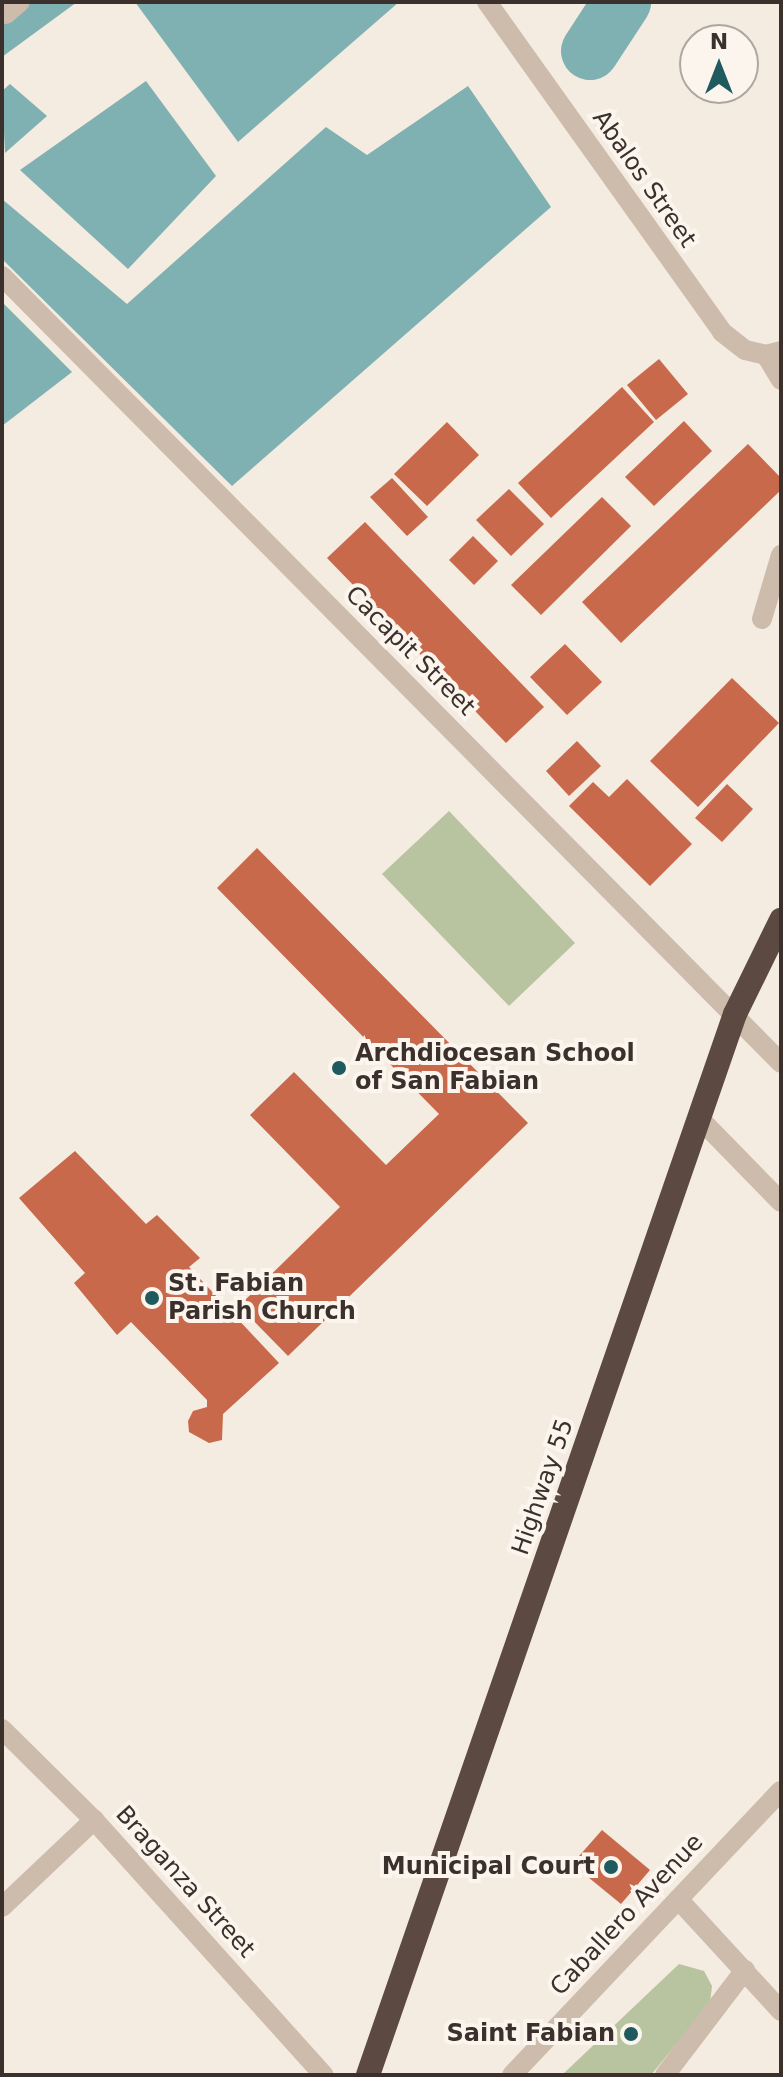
<!DOCTYPE html>
<style>
body{margin:0}
#map{position:relative;width:783px;height:2077px;overflow:hidden;background:#f4ebe1;font-family:"DejaVu Sans",sans-serif}
div>[style]{position:absolute}
.green>*{inset:0;background:#b8c4a0}
.water>*{inset:0;background:#7fb0b2}
.river>*{height:58px;margin:-29px;padding:0 29px;transform-origin:29px;border-radius:29px;background:#7fb0b2}
.building>*{inset:0;background:#c8694b}
.minor>*{height:20px;margin:-10px;padding:0 10px;transform-origin:10px;border-radius:10px;background:#cdbbac}
.highway>*{height:24px;margin:-12px;padding:0 12px;transform-origin:12px;border-radius:12px;background:#5c4a42}
.dots>*{width:22px;height:22px;translate:-50% -50%;box-sizing:border-box;border:4px solid #fbf5ee;border-radius:50%}
span{translate:-50% -50%;white-space:nowrap;text-align:center;line-height:1.15;-webkit-text-stroke:8px #fbf5ee;paint-order:stroke}
.street-label{font-size:24px;color:#3b302b}
.poi-label{font-size:24px;color:#3b302b;font-weight:700}
.left{translate:0 -50%;text-align:left}
.right{translate:-100% -50%;text-align:right}
.frame{position:absolute;inset:0;border:4px solid #3b302b;pointer-events:none}
.north{position:absolute;left:679px;top:24px;width:80px;height:80px;box-sizing:border-box;background:#fbf5ee;border:2px solid #aea6a0;border-radius:50%;rotate:0deg;font-size:22px;font-weight:700;line-height:32px;text-align:center;color:#3b302b}
.north::after{content:'';display:block;margin:auto;width:28px;height:36px;background:#1f5a5e;clip-path:polygon(50% 0,100% 100%,50% 72%,0 100%)}
</style>
<div id="map">
<div class="green">
<div style="clip-path:polygon(449px 811px,575px 943px,509px 1006px,382px 874px)"></div>
<div style="clip-path:polygon(679px 1964px,704px 1971px,712px 1986px,710px 2003px,651px 2075px,562px 2075px)"></div>
</div>
<div class="water">
<div style="clip-path:polygon(2px 2px,77px 2px,2px 57px)"></div>
<div style="clip-path:polygon(135px 2px,399px 2px,238px 142px)"></div>
<div style="clip-path:polygon(146px 81px,216px 176px,128px 269px,20px 170px)"></div>
<div style="clip-path:polygon(10px 84px,47px 116px,5px 153px,2px 91px)"></div>
<div style="clip-path:polygon(468px 86px,551px 207px,232px 486px,2px 259px,2px 199px,127px 304px,326px 127px,367px 155px)"></div>
<div style="clip-path:polygon(2px 302px,72px 372px,2px 426px)"></div>
</div>
<div class="river">
<div style="left:590px;top:51px;width:59px;rotate:-56.9deg"></div>
</div>
<div class="building">
<div style="clip-path:polygon(659px 359px,688px 394px,656px 420px,627px 385px)"></div>
<div style="clip-path:polygon(622px 387px,654px 422px,551px 518px,518px 483px)"></div>
<div style="clip-path:polygon(684px 421px,712px 451px,654px 506px,625px 477px)"></div>
<div style="clip-path:polygon(447px 422px,479px 455px,427px 506px,394px 474px)"></div>
<div style="clip-path:polygon(748px 444px,781px 478px,781px 490px,621px 643px,582px 602px)"></div>
<div style="clip-path:polygon(392px 478px,428px 517px,407px 536px,370px 497px)"></div>
<div style="clip-path:polygon(509px 489px,544px 524px,511px 556px,476px 520px)"></div>
<div style="clip-path:polygon(602px 497px,631px 526px,541px 615px,511px 585px)"></div>
<div style="clip-path:polygon(365px 522px,544px 707px,506px 743px,327px 558px)"></div>
<div style="clip-path:polygon(473px 536px,498px 561px,474px 585px,449px 560px)"></div>
<div style="clip-path:polygon(565px 644px,602px 682px,567px 715px,530px 677px)"></div>
<div style="clip-path:polygon(732px 678px,779px 723px,698px 807px,650px 761px)"></div>
<div style="clip-path:polygon(577px 741px,601px 766px,569px 796px,546px 771px)"></div>
<div style="clip-path:polygon(627px 779px,692px 844px,650px 886px,569px 806px,593px 782px,609px 797px)"></div>
<div style="clip-path:polygon(727px 784px,753px 809px,722px 842px,695px 818px)"></div>
<div style="clip-path:polygon(257px 848px,528px 1123px,288px 1356px,239px 1306px,340px 1207px,250px 1115px,294px 1072px,386px 1165px,439px 1114px,217px 888px)"></div>
<div style="clip-path:polygon(75px 1151px,146px 1224px,157px 1215px,200px 1258px,189px 1267px,279px 1363px,223px 1414px,222px 1440px,209px 1443px,189px 1432px,188px 1421px,193px 1411px,207px 1407px,207px 1400px,131px 1322px,117px 1335px,74px 1283px,85px 1273px,19px 1198px)"></div>
<div style="clip-path:polygon(602px 1830px,650px 1870px,621px 1904px,572px 1864px)"></div>
</div>
<div class="minor">
<div style="left:487px;top:2px;width:405px;rotate:54.5deg"></div>
<div style="left:722px;top:332px;width:29px;rotate:38deg"></div>
<div style="left:745px;top:350px;width:22px;rotate:13deg"></div>
<div style="left:766px;top:355px;width:16px;rotate:-15deg"></div>
<div style="left:6px;top:14px;width:18px;rotate:-41deg"></div>
<div style="left:2px;top:276px;width:1107px;rotate:45.29deg"></div>
<div style="left:766px;top:355px;width:29px;rotate:59deg"></div>
<div style="left:762px;top:619px;width:67px;rotate:-73.5deg"></div>
<div style="left:699px;top:1118px;width:117px;rotate:45.7deg"></div>
<div style="left:2px;top:1729px;width:129px;rotate:44.7deg"></div>
<div style="left:94px;top:1820px;width:343px;rotate:48deg"></div>
<div style="left:678px;top:1899px;width:152px;rotate:47.4deg"></div>
<div style="left:2px;top:1907px;width:127px;rotate:-43.4deg"></div>
<div style="left:512px;top:2075px;width:391px;rotate:-46.6deg"></div>
<div style="left:665px;top:2075px;width:132px;rotate:-52.7deg"></div>
</div>
<div class="highway">
<div style="left:368px;top:2075px;width:1123px;rotate:-70.92deg"></div>
<div style="left:735px;top:1014px;width:105px;rotate:-63.9deg"></div>
</div>
<div class="dots">
<div style="left:339px;top:1068px;background:#1f5a5e"></div>
<div style="left:152px;top:1298px;background:#1f5a5e"></div>
<div style="left:611px;top:1867px;background:#1f5a5e"></div>
<div style="left:631px;top:2034px;background:#1f5a5e"></div>
</div>
<div class="street-label">
<span style="left:644px;top:179px;rotate:55deg">Abalos Street</span>
<span style="left:410px;top:651px;rotate:45deg">Cacapit Street</span>
<span style="left:543px;top:1487px;rotate:-71deg">Highway 55</span>
<span style="left:185px;top:1882px;rotate:48deg">Braganza Street</span>
<span style="left:627px;top:1915px;rotate:-47deg">Caballero Avenue</span>
</div>
<div class="poi-label">
<span class="left" style="left:355px;top:1068px">Archdiocesan School<br>of San Fabian</span>
<span class="left" style="left:168px;top:1298px">St. Fabian<br>Parish Church</span>
<span class="right" style="left:595px;top:1867px">Municipal Court</span>
<span class="right" style="left:615px;top:2034px">Saint Fabian</span>
</div>
<div class="frame"></div>
<div class="north">N</div>
</div>
